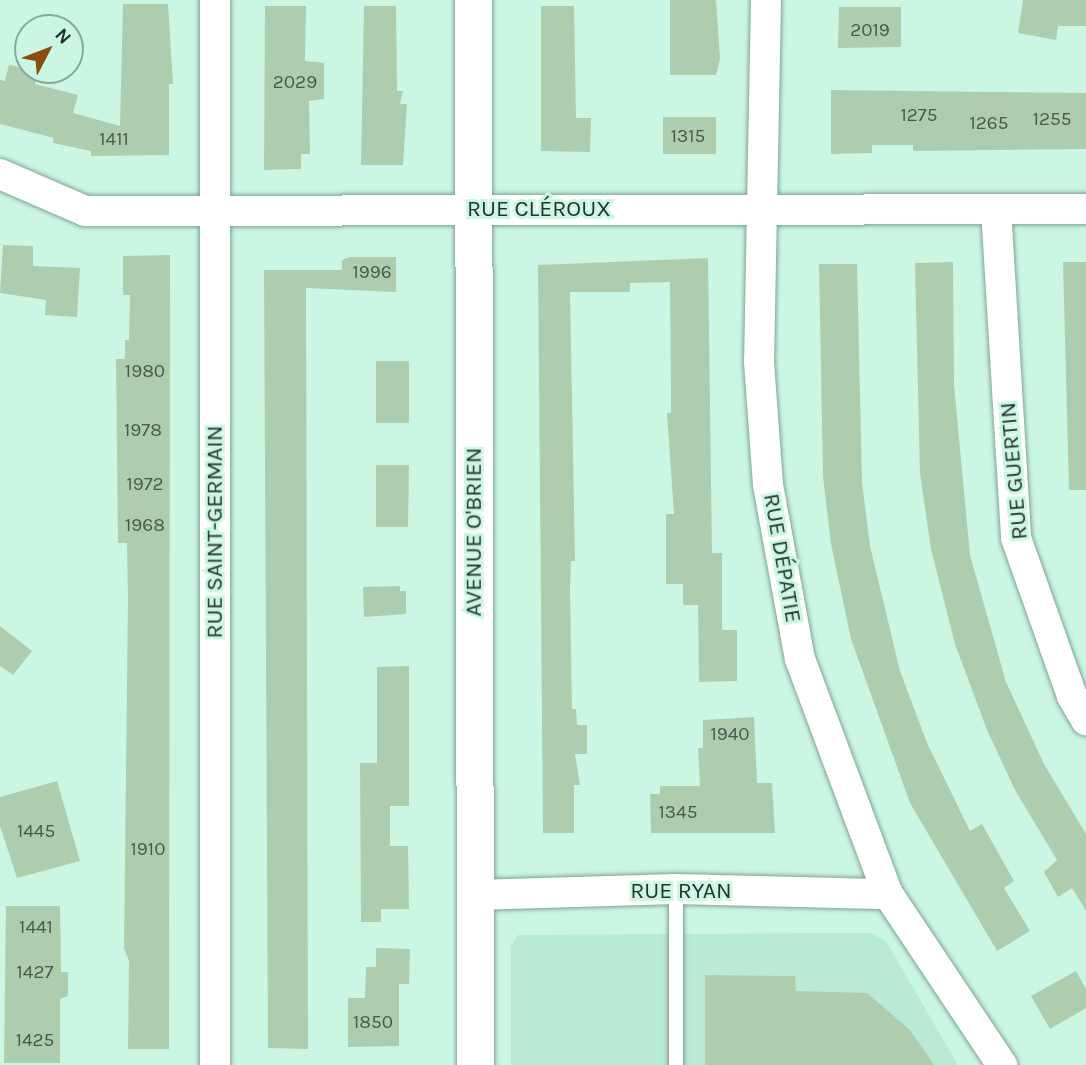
<!DOCTYPE html>
<meta charset="utf-8">
<style>
body{margin:0}
#map{position:relative;width:1086px;height:1065px;overflow:hidden;background:#ccf6e4;font-family:Karla,sans-serif}
div>[style]{position:absolute}
.built>*{inset:0;background:#b8ead6}
.building>*{inset:0;background:#adcdae}
.roads{filter:drop-shadow(0 0 2px #7ea595) drop-shadow(0 0 2px #7ea595)}
.service>*{height:14px;margin:-7px;padding:0 7px;transform-origin:7px;border-radius:7px;background:#fff}
.minor>*{height:30px;margin:-15px;padding:0 15px;transform-origin:15px;border-radius:15px;background:#fff}
.tertiary>*{height:37px;margin:-18.5px;padding:0 18.5px;transform-origin:18.5px;border-radius:18.5px;background:#fff}
span{translate:-50% -50%;white-space:nowrap;text-align:center;line-height:1.15;-webkit-text-stroke:6px #ccf6e4;paint-order:stroke}
.number-label{font-size:19px;color:#465a4d}
.number-label span{-webkit-text-stroke-width:0}
.street-label{font-size:23px;color:#23342d}
.north{position:absolute;left:14px;top:14px;width:70px;height:70px;box-sizing:border-box;background:#ccf6e4;border:2px solid #88a89b;border-radius:50%;rotate:48deg;font-size:19px;font-weight:700;line-height:28px;text-align:center;color:#23342d}
.north::after{content:'';display:block;margin:auto;width:24px;height:32px;background:#8a4d0d;clip-path:polygon(50% 0,100% 100%,50% 72%,0 100%)}
</style>
<div id="map">
<div class="built">
<div style="clip-path:polygon(870px 933px,886px 941px,958px 1065px,511px 1065px,511px 946px,518px 935px)"></div>
</div>
<div class="building">
<div style="clip-path:polygon(670px 0,716px 0,720px 59px,716px 75px,670px 75px)"></div>
<div style="clip-path:polygon(1023px 0,1086px 0,1086px 26px,1058px 26px,1056px 40px,1018px 33px)"></div>
<div style="clip-path:polygon(123px 4px,168px 4px,173px 84px,169px 84px,169px 155px,91px 156px,91px 151px,53px 143px,54px 138px,0 124px,0 80px,5px 81px,9px 65px,38px 71px,35px 84px,78px 95px,73px 113px,120px 126px)"></div>
<div style="clip-path:polygon(265px 6px,306px 6px,305px 61px,324px 63px,324px 99px,309px 101px,310px 154px,301px 154px,301px 169px,264px 170px)"></div>
<div style="clip-path:polygon(364px 6px,396px 6px,397px 91px,403px 91px,400px 104px,407px 104px,403px 165px,361px 165px)"></div>
<div style="clip-path:polygon(541px 6px,574px 6px,576px 118px,591px 118px,590px 152px,541px 151px)"></div>
<div style="clip-path:polygon(839px 7px,901px 7px,901px 47px,838px 48px)"></div>
<div style="clip-path:polygon(831px 90px,1086px 93px,1086px 149px,913px 151px,913px 145px,872px 145px,872px 153px,831px 154px)"></div>
<div style="clip-path:polygon(663px 117px,716px 117px,716px 154px,663px 154px)"></div>
<div style="clip-path:polygon(3px 245px,33px 246px,33px 266px,80px 268px,77px 317px,45px 315px,46px 300px,0 293px)"></div>
<div style="clip-path:polygon(170px 255px,169px 1049px,128px 1049px,129px 961px,124px 948px,128px 598px,127px 543px,118px 543px,116px 359px,125px 359px,125px 340px,129px 340px,130px 295px,123px 295px,123px 256px)"></div>
<div style="clip-path:polygon(350px 257px,396px 257px,396px 292px,306px 288px,308px 1049px,268px 1048px,264px 270px,342px 270px,342px 260px)"></div>
<div style="clip-path:polygon(708px 258px,712px 553px,722px 553px,722px 630px,737px 630px,737px 681px,699px 682px,698px 605px,683px 605px,683px 584px,666px 584px,666px 514px,674px 514px,667px 413px,671px 413px,671px 393px,670px 282px,630px 283px,630px 292px,570px 292px,575px 561px,571px 561px,570px 588px,572px 709px,576px 709px,577px 725px,587px 725px,587px 754px,575px 754px,580px 785px,574px 785px,574px 833px,543px 833px,538px 265px)"></div>
<div style="clip-path:polygon(953px 262px,954px 385px,970px 555px,1006px 682px,1044px 764px,1086px 834px,1086px 911px,1072px 888px,1058px 897px,1044px 872px,1057px 860px,1015px 790px,987px 730px,955px 644px,931px 549px,920px 474px,915px 263px)"></div>
<div style="clip-path:polygon(1063px 262px,1086px 262px,1086px 490px,1069px 490px)"></div>
<div style="clip-path:polygon(819px 264px,857px 264px,862px 482px,870px 546px,900px 671px,927px 743px,970px 831px,982px 824px,1014px 881px,1004px 888px,1030px 931px,997px 951px,910px 803px,851px 639px,831px 544px,823px 476px)"></div>
<div style="clip-path:polygon(376px 361px,409px 361px,409px 423px,376px 423px)"></div>
<div style="clip-path:polygon(376px 465px,409px 465px,408px 527px,376px 527px)"></div>
<div style="clip-path:polygon(400px 586px,400px 591px,406px 591px,406px 614px,364px 617px,363px 587px)"></div>
<div style="clip-path:polygon(0 626px,32px 651px,13px 675px,0 666px)"></div>
<div style="clip-path:polygon(409px 666px,409px 806px,390px 806px,390px 846px,408px 846px,409px 909px,381px 909px,381px 922px,361px 922px,360px 763px,377px 763px,377px 667px)"></div>
<div style="clip-path:polygon(754px 717px,757px 783px,772px 783px,775px 833px,651px 833px,650px 794px,660px 794px,660px 786px,700px 786px,698px 748px,703px 748px,703px 720px)"></div>
<div style="clip-path:polygon(57px 781px,80px 861px,17px 878px,0 826px,0 797px)"></div>
<div style="clip-path:polygon(6px 906px,60px 906px,61px 972px,68px 972px,68px 996px,60px 999px,60px 1063px,4px 1063px)"></div>
<div style="clip-path:polygon(376px 948px,410px 949px,409px 984px,399px 984px,399px 1046px,348px 1047px,348px 998px,365px 998px,366px 967px,376px 967px)"></div>
<div style="clip-path:polygon(1076px 971px,1086px 989px,1086px 1008px,1050px 1029px,1031px 996px)"></div>
<div style="clip-path:polygon(705px 975px,795px 976px,796px 991px,867px 993px,910px 1030px,934px 1065px,705px 1065px)"></div>
</div>
<div class="roads">
<div class="service">
<div style="left:676px;top:889px;width:176px;rotate:90deg"></div>
</div>
<div class="minor">
<div style="left:766px;top:0;width:362px;rotate:91.1deg"></div>
<div style="left:759px;top:362px;width:123px;rotate:85.8deg"></div>
<div style="left:768px;top:485px;width:177px;rotate:79.6deg"></div>
<div style="left:800px;top:659px;width:251px;rotate:69.5deg"></div>
<div style="left:888px;top:894px;width:206px;rotate:56.3deg"></div>
<div style="left:0;top:174px;width:93px;rotate:23.5deg"></div>
<div style="left:85px;top:211px;width:1001px;rotate:-0.11deg"></div>
<div style="left:996px;top:209px;width:330px;rotate:86.5deg"></div>
<div style="left:1016px;top:538px;width:168px;rotate:70.5deg"></div>
<div style="left:1072px;top:696px;width:28px;rotate:60deg"></div>
<div style="left:474px;top:895px;width:202px;rotate:-1.7deg"></div>
<div style="left:676px;top:889px;width:212px;rotate:1.4deg"></div>
<div style="left:215px;top:1065px;width:1065px;rotate:-90deg"></div>
</div>
<div class="tertiary">
<div style="left:473px;top:0;width:1065px;rotate:89.89deg"></div>
</div>
</div>
<div class="number-label">
<span style="left:870px;top:31px">2019</span>
<span style="left:295px;top:83px">2029</span>
<span style="left:919px;top:116px">1275</span>
<span style="left:1052px;top:120px">1255</span>
<span style="left:989px;top:124px">1265</span>
<span style="left:688px;top:137px">1315</span>
<span style="left:114px;top:140px">1411</span>
<span style="left:372px;top:273px">1996</span>
<span style="left:145px;top:372px">1980</span>
<span style="left:143px;top:431px">1978</span>
<span style="left:145px;top:485px">1972</span>
<span style="left:145px;top:526px">1968</span>
<span style="left:730px;top:735px">1940</span>
<span style="left:678px;top:813px">1345</span>
<span style="left:36px;top:832px">1445</span>
<span style="left:148px;top:850px">1910</span>
<span style="left:36px;top:928px">1441</span>
<span style="left:35px;top:973px">1427</span>
<span style="left:373px;top:1023px">1850</span>
<span style="left:35px;top:1041px">1425</span>
</div>
<div class="street-label">
<span style="left:539px;top:209px">RUE CLÉROUX</span>
<span style="left:1014px;top:471px;rotate:-95deg">RUE GUERTIN</span>
<span style="left:215px;top:532px;rotate:-90deg">RUE SAINT-GERMAIN</span>
<span style="left:474px;top:532px;rotate:-90deg">AVENUE O'BRIEN</span>
<span style="left:782px;top:558px;rotate:80deg">RUE DÉPATIE</span>
<span style="left:681px;top:891px">RUE RYAN</span>
</div>
<div class="north">N</div>
</div>
